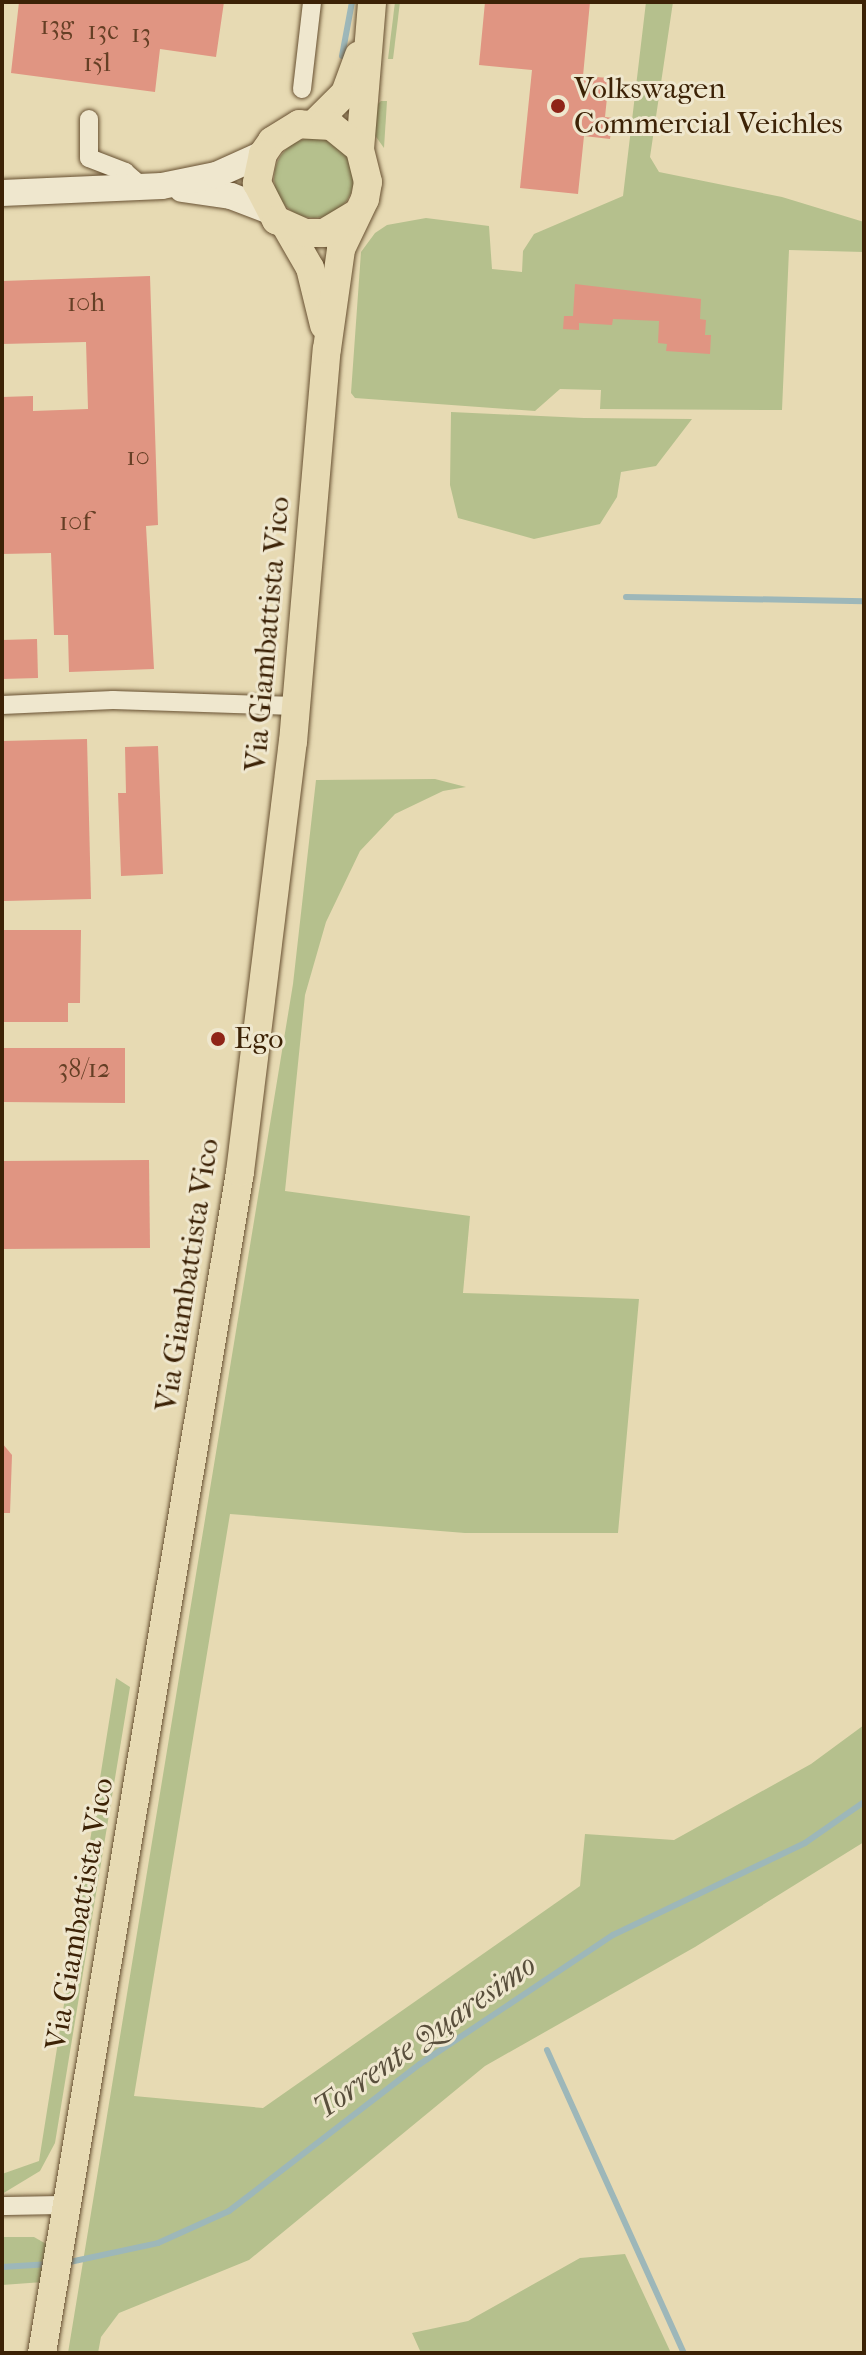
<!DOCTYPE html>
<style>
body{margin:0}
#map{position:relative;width:866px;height:2355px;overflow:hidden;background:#e7dab3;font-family:"IM FELL French Canon",serif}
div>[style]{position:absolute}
.green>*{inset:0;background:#b5c08d}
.round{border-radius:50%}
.stream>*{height:6px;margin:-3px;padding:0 3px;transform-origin:3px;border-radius:3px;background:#9db7b9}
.building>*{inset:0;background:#e09582}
.roads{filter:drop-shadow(0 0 2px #675031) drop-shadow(0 0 2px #675031)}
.minor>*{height:18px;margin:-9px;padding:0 9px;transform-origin:9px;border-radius:9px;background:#efe7ce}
.secondary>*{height:26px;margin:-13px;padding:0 13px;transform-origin:13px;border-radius:13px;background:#efe7ce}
.primary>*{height:28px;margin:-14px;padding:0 14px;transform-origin:14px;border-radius:14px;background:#e7dab3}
.dots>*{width:22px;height:22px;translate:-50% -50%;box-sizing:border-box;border:4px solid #efe7ce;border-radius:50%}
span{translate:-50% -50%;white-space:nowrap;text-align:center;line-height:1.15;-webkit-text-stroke:6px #efe7ce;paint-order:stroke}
.number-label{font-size:26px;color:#653f25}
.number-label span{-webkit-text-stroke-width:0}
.poi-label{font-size:30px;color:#3c2206}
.left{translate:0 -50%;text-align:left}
.street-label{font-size:30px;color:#3c2206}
.water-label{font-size:32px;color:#594f3c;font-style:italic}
.frame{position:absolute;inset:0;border:4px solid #3c2206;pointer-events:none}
</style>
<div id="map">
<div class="green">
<div style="clip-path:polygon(395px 2px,400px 2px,393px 59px,388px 59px)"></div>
<div style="clip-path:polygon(646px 2px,673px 2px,650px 157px,659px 172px,782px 197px,864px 222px,864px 252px,789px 250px,782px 410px,600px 409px,601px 390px,560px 389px,535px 411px,355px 398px,351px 393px,361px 252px,375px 233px,387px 225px,426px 218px,489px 226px,492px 269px,522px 272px,523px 251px,534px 234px,623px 196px)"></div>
<div style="clip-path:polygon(381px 101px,387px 101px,384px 148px,374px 134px,375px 107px)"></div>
<div class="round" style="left:274px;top:138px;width:80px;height:80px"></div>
<div style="clip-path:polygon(451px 412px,584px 418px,692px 419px,656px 466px,621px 472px,617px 497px,600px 524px,534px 539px,458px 518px,450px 485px)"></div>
<div style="clip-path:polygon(435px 779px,466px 787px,443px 791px,395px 814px,360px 851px,326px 922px,305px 995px,285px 1191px,470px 1216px,463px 1293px,639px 1299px,618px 1533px,465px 1533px,230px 1514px,134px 2096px,263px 2108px,580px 1886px,585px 1834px,674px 1840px,811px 1764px,864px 1725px,864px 1842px,695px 1947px,485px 2066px,249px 2260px,119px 2313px,101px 2337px,98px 2353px,68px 2353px,293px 984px,316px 780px)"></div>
<div style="clip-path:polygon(116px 1678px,130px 1687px,55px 2143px,40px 2171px,2px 2194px,2px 2174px,39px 2161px)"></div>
<div style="clip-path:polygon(2px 2237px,34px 2237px,48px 2245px,43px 2282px,2px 2285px)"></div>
<div style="clip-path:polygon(625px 2254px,671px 2353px,421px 2353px,412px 2333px,468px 2321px,580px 2258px)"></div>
</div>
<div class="stream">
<div style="left:342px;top:56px;width:55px;rotate:-79.5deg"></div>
<div style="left:626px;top:597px;width:238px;rotate:1deg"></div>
<div style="left:547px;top:2050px;width:333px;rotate:65.7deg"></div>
<div style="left:65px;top:2263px;width:95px;rotate:-12.1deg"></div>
<div style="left:158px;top:2243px;width:78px;rotate:-24.3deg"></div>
<div style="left:229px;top:2211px;width:241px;rotate:-37.6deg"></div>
<div style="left:420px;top:2064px;width:232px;rotate:-33.8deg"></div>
<div style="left:613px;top:1935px;width:213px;rotate:-25.6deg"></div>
<div style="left:805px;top:1843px;width:72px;rotate:-34.8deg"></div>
<div style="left:2px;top:2267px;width:48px;rotate:-3.6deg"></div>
</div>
<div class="building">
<div style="clip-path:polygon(19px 2px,224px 2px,216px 57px,160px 49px,155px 92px,11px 73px)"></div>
<div style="clip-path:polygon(485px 2px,590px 2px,583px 76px,609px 78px,605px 117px,613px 118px,610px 139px,584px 136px,578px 194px,520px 188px,532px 70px,479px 65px)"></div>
<div style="clip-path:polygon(150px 276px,158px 525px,146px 526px,154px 669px,69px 672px,68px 635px,54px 635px,51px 553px,2px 554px,2px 397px,33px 396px,33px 411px,88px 409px,86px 342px,2px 344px,2px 281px)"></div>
<div style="clip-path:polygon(575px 284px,701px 299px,700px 319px,706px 320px,705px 335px,711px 335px,710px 354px,666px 351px,667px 344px,658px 343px,659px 321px,613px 319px,612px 325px,579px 323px,579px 330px,563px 329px,564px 316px,573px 316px)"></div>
<div style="clip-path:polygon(37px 639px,38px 678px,2px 679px,2px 640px)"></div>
<div style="clip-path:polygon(87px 739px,91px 899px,4px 901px,2px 741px)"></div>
<div style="clip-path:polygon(158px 746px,163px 874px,121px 876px,118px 793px,126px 793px,125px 747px)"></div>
<div style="clip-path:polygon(2px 930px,81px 930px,80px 1003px,68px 1003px,68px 1022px,2px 1022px)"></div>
<div style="clip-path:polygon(2px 1048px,125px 1048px,125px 1103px,2px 1102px)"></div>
<div style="clip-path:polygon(149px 1160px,150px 1248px,2px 1249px,2px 1161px)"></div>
<div style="clip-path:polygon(2px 1443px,12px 1455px,10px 1513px,2px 1513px)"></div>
</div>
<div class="roads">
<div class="minor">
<div style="left:302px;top:89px;width:88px;rotate:-83.4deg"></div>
<div style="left:89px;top:119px;width:39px;rotate:90deg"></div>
<div style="left:89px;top:158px;width:39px;rotate:21deg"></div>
<div style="left:125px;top:172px;width:23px;rotate:41deg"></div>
<div style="left:2px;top:705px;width:111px;rotate:-2.6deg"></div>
<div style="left:113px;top:700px;width:182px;rotate:1.9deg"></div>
<div style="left:2px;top:2206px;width:63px;rotate:-0.9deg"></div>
</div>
<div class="secondary">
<div style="left:182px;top:189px;width:49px;rotate:8.1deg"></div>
<div style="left:231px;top:196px;width:40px;rotate:21deg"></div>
<div style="left:2px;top:193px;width:160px;rotate:-2.5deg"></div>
<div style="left:162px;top:186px;width:55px;rotate:-11.5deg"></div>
<div style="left:216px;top:175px;width:51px;rotate:-24.1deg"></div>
</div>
<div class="primary">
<div style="left:315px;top:123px;width:42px;rotate:-45deg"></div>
<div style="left:345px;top:93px;width:40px;rotate:-69.8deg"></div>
<div style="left:360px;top:149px;width:147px;rotate:-85.3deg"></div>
<div style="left:287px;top:228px;width:46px;rotate:60.1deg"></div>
<div style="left:310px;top:268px;width:59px;rotate:76.2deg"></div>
<div style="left:42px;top:2353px;width:1197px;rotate:-80.48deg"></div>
<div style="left:240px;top:1172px;width:433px;rotate:-83deg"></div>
<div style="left:293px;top:742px;width:394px;rotate:-85.1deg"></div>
<div style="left:327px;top:349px;width:101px;rotate:-82deg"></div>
<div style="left:341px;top:249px;width:55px;rotate:-64.4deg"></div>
<div style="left:365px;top:199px;width:17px;rotate:-80deg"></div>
<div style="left:368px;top:182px;width:34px;rotate:-104deg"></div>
<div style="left:360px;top:149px;width:36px;rotate:-141deg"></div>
<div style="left:332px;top:126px;width:33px;rotate:-177deg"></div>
<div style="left:299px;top:124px;width:32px;rotate:148deg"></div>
<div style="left:272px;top:141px;width:16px;rotate:125deg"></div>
<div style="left:263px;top:154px;width:30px;rotate:102deg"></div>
<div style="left:257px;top:183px;width:42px;rotate:62.8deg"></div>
<div style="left:276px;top:220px;width:32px;rotate:24deg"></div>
<div style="left:305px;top:233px;width:19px"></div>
<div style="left:324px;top:233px;width:37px;rotate:-31deg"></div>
</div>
</div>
<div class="dots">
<div style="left:558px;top:106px;background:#8f2418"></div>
<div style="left:218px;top:1039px;background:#8f2418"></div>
</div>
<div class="number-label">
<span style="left:57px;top:26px">13g</span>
<span style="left:103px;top:31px">13c</span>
<span style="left:141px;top:34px">13</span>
<span style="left:97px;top:63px">15l</span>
<span style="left:86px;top:303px">10h</span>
<span style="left:138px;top:457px">10</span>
<span style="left:75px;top:522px">10f</span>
<span style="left:84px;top:1069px">38/12</span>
</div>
<div class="poi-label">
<span class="left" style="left:574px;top:106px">Volkswagen<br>Commercial Veichles</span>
<span class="left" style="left:234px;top:1039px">Ego</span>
</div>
<div class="street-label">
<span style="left:268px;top:634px;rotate:-85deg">Via Giambattista Vico</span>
<span style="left:188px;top:1275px;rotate:-81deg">Via Giambattista Vico</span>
<span style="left:80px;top:1914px;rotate:-80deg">Via Giambattista Vico</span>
</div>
<div class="water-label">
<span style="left:425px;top:2037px;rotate:-35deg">Torrente Quaresimo</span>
</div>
<div class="frame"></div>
</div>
